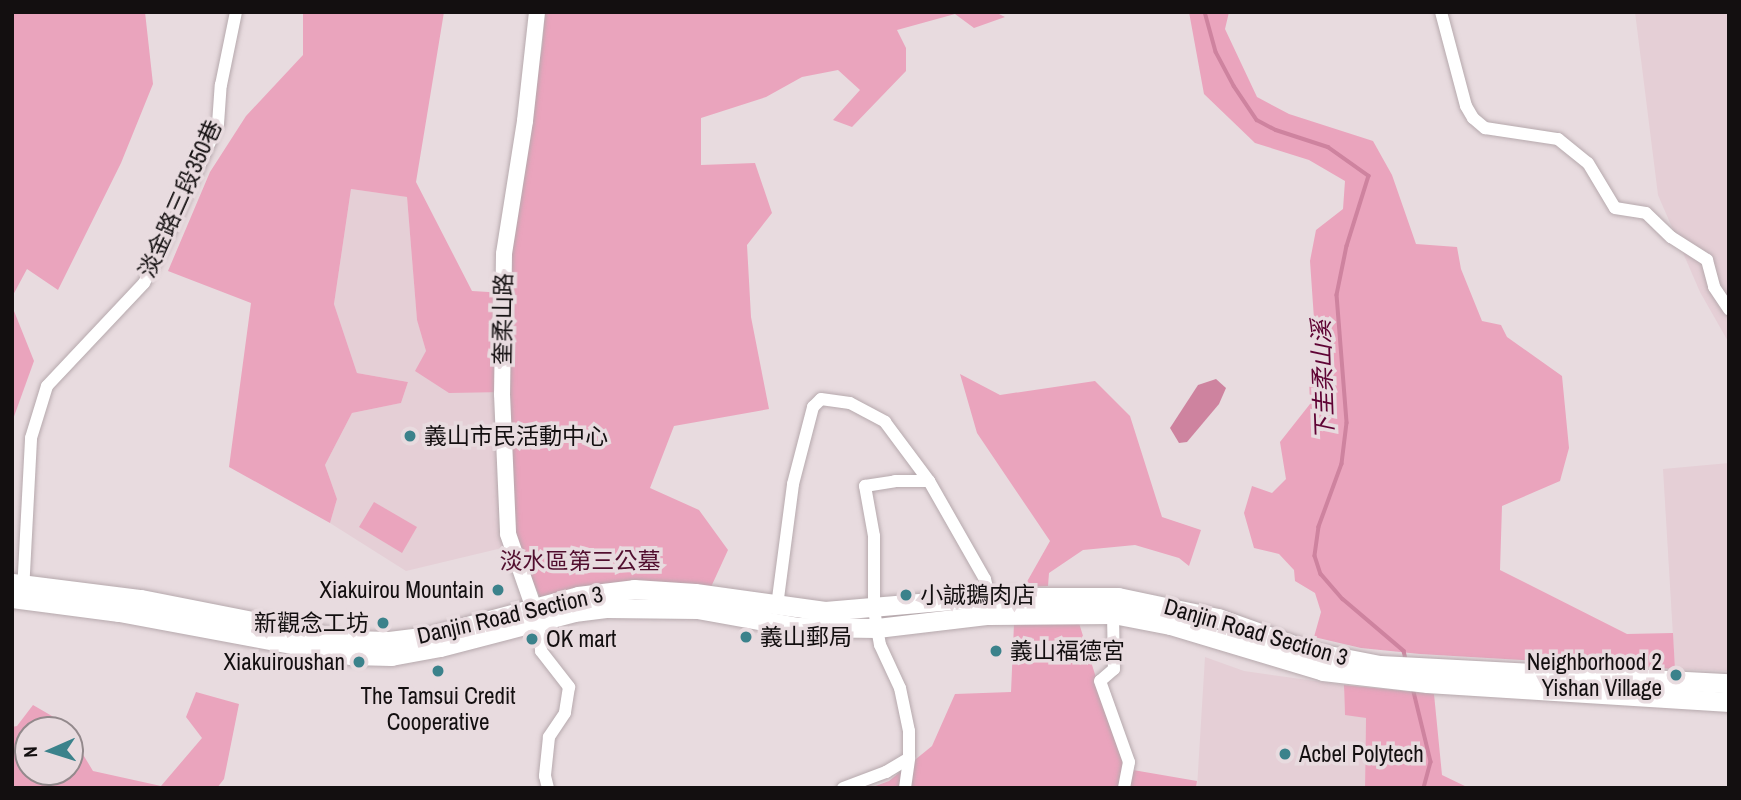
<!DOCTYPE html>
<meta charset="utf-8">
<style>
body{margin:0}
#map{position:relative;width:1741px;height:800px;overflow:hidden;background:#e8dbdf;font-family:"Archivo Narrow","Noto Sans TC",sans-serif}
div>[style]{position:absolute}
.built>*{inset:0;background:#e5cfd6}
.green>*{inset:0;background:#eaa4bd}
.water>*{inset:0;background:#ce839f}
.stream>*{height:3.5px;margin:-1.75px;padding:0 1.75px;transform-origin:1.75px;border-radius:1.75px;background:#ce839f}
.roads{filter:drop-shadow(0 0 2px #b6a9ad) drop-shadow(0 0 2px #b6a9ad)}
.minor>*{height:12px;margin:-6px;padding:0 6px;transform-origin:6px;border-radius:6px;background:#fff}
.tertiary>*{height:16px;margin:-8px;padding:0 8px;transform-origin:8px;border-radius:8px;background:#fff}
.primary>*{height:19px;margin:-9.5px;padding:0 9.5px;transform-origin:9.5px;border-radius:9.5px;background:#fff}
.dots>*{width:19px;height:19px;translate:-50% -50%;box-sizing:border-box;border:4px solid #e8dbdf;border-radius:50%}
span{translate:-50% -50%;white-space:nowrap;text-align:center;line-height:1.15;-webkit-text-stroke:7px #e8dbdf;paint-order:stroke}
.street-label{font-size:23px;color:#130f10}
.poi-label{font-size:23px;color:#130f10}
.left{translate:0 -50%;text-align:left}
.right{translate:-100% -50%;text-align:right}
.park-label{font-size:23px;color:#510e2e}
.water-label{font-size:24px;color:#5f0334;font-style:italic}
.frame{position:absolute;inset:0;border:14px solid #130f10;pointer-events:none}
.north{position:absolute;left:14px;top:716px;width:70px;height:70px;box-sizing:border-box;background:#e8dbdf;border:2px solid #93898c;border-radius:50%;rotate:267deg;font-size:19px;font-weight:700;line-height:28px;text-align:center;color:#130f10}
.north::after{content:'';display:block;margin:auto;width:24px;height:32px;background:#3b828b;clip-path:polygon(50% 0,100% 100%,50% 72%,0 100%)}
</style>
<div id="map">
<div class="built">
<div style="clip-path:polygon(1635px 12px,1729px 12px,1729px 343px,1700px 292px,1658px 195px)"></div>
<div style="clip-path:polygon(351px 189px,407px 197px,417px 319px,426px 351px,504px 392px,511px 537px,502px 548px,406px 571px,330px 523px,337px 499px,325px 465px,352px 413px,401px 403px,408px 382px,357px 373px,334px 304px)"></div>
<div style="clip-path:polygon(1729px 463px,1729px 671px,1675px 669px,1663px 469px)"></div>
<div style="clip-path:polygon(1205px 657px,1244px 671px,1344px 685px,1345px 714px,1366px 718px,1365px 788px,1197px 788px)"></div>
</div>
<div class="green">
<div style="clip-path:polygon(12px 12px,145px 12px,153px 84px,121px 163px,58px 290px,27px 269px,12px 297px)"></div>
<div style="clip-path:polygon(303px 12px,444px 12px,416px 182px,472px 291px,505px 293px,510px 205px,542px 48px,545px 12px,995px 12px,1005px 17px,974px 28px,955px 14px,897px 30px,906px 48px,906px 71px,852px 127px,833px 120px,860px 90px,838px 70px,802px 77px,766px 97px,701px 118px,701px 165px,755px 163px,772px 213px,747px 245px,751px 317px,769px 409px,674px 426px,650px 488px,699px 510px,728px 550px,711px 587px,540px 597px,511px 537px,504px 392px,449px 393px,415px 371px,426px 351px,417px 320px,407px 197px,351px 189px,334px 304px,357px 373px,408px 382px,401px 403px,352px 413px,325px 465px,337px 499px,330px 523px,229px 467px,251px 303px,168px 271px,210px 172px,246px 116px,303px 55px)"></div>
<div style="clip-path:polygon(1189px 12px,1229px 12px,1225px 29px,1257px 97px,1289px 114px,1373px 141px,1392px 175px,1416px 244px,1457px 247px,1461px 269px,1482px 321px,1501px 325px,1507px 337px,1562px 376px,1569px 448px,1560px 481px,1502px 506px,1500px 570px,1627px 634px,1673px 633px,1675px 669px,1420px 654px,1361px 648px,1314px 637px,1321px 612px,1315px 593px,1295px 581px,1294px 570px,1279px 554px,1254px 548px,1244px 513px,1252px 486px,1272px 493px,1286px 479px,1280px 442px,1310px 404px,1309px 379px,1316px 348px,1310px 261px,1316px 230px,1343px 209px,1345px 181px,1309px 160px,1255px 143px,1204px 94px)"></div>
<div style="clip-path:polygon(12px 306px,34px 361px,12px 422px)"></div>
<div style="clip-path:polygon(960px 374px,1000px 395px,1095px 381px,1130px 416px,1162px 517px,1201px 530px,1189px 566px,1179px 558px,1135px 545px,1083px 550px,1049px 573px,1048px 586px,1024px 587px,1050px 541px,977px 433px)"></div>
<div style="clip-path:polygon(374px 502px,417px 527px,402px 553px,359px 527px)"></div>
<div style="clip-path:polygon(1079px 623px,1121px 758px,1133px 770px,1197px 781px,1196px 788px,870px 788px,889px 781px,932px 746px,955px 694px,1011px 692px,1014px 624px)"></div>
<div style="clip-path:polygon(1344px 685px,1434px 694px,1442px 775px,1469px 788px,1365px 788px,1366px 718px,1345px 715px)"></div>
<div style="clip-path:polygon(196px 692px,239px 704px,224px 779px,217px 788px,12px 788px,12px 727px,17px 726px,33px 705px,64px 723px,68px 730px,28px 730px,28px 772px,70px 772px,70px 733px,93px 771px,161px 786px,202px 738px,186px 717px)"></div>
</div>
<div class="water">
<div style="clip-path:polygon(1216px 379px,1226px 388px,1219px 404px,1187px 442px,1179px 443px,1170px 428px,1198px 385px)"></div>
</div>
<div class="stream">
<div style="left:1205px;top:12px;width:41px;rotate:74.6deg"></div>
<div style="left:1216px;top:52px;width:38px;rotate:62deg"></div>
<div style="left:1234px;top:86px;width:41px;rotate:55.9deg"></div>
<div style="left:1257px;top:120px;width:21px;rotate:28deg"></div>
<div style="left:1276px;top:130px;width:55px;rotate:18.1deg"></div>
<div style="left:1328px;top:147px;width:50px;rotate:35.3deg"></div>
<div style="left:1369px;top:176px;width:73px;rotate:107.4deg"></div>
<div style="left:1347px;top:246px;width:50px;rotate:101.5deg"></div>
<div style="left:1337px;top:295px;width:128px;rotate:85.5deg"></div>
<div style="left:1347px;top:423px;width:41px;rotate:97deg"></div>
<div style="left:1342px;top:464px;width:67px;rotate:110.1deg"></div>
<div style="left:1319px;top:527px;width:29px;rotate:98deg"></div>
<div style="left:1315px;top:556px;width:19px;rotate:72deg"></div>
<div style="left:1321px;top:574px;width:33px;rotate:49deg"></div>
<div style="left:1343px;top:599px;width:80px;rotate:40.4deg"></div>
<div style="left:1404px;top:651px;width:9px;rotate:77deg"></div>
<div style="left:1413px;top:688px;width:76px;rotate:76.3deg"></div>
<div style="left:1431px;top:762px;width:27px;rotate:105deg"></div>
</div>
<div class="roads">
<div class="minor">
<div style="left:1441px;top:12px;width:97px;rotate:75.1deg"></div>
<div style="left:1466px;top:106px;width:14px;rotate:60deg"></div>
<div style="left:1473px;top:118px;width:16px;rotate:40deg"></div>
<div style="left:1485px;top:128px;width:74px;rotate:8.6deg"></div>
<div style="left:1558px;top:139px;width:38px;rotate:39deg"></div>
<div style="left:1588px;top:163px;width:52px;rotate:59deg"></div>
<div style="left:1615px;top:208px;width:31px;rotate:9deg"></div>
<div style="left:1646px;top:213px;width:35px;rotate:44deg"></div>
<div style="left:1671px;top:237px;width:43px;rotate:32.6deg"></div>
<div style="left:1707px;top:260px;width:28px;rotate:75deg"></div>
<div style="left:1714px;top:287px;width:27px;rotate:56deg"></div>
<div style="left:23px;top:592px;width:154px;rotate:-87deg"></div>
<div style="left:31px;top:438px;width:54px;rotate:-72.9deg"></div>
<div style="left:47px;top:386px;width:141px;rotate:-46.7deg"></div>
<div style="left:144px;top:283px;width:38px;rotate:-62deg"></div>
<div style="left:162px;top:249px;width:137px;rotate:-65.9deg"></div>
<div style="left:218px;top:124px;width:39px;rotate:-86deg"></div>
<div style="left:221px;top:85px;width:75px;rotate:-78.4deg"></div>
<div style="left:777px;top:606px;width:123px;rotate:-82.5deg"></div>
<div style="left:793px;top:484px;width:80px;rotate:-75.4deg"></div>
<div style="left:813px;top:407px;width:11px;rotate:-45deg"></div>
<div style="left:821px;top:399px;width:29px;rotate:8deg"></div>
<div style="left:850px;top:403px;width:40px;rotate:28deg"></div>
<div style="left:885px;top:422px;width:74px;rotate:53.3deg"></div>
<div style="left:929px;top:481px;width:113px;rotate:60.3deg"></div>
<div style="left:985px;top:579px;width:18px;rotate:77deg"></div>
<div style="left:1113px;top:614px;width:55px;rotate:89deg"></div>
<div style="left:1114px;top:669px;width:18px;rotate:139deg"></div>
<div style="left:1100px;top:681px;width:86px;rotate:70.3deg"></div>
<div style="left:1129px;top:762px;width:26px;rotate:101deg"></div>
<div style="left:539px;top:622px;width:29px;rotate:86deg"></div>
<div style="left:541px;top:651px;width:46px;rotate:52.1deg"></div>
<div style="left:569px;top:687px;width:26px;rotate:99deg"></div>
<div style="left:565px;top:713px;width:29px;rotate:124deg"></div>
<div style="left:549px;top:737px;width:39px;rotate:96deg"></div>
<div style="left:545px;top:776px;width:12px;rotate:76deg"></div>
<div style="left:843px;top:788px;width:46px;rotate:-20.4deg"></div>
<div style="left:886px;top:772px;width:27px;rotate:-31deg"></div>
<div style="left:909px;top:758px;width:27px;rotate:-90deg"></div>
<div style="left:909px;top:731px;width:44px;rotate:-101.8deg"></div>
<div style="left:900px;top:688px;width:47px;rotate:-114.9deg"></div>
<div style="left:880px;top:645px;width:17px;rotate:-100deg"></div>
<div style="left:877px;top:628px;width:20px;rotate:-99deg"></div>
<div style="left:874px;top:608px;width:72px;rotate:-90deg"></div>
<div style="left:874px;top:536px;width:51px;rotate:-100.2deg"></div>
<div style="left:865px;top:486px;width:30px;rotate:-9deg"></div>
<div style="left:895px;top:481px;width:34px"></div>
<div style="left:905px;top:788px;width:30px;rotate:-82deg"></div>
</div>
<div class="tertiary">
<div style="left:537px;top:12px;width:110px;rotate:96.3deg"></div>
<div style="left:525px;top:121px;width:135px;rotate:99deg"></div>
<div style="left:504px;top:254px;width:140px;rotate:90.8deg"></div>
<div style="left:502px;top:394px;width:140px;rotate:87.5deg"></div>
<div style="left:508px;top:534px;width:91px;rotate:70.8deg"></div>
</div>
<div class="primary">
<div style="left:12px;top:583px;width:130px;rotate:7.1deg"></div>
<div style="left:141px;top:599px;width:212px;rotate:11.2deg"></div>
<div style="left:349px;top:640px;width:40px;rotate:1.4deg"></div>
<div style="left:389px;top:641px;width:41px;rotate:-7deg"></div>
<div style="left:430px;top:636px;width:153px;rotate:-15.1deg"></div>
<div style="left:578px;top:596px;width:56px;rotate:-7.1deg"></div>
<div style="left:634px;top:589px;width:61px;rotate:3.8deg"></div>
<div style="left:695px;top:593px;width:131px;rotate:7.9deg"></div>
<div style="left:825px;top:611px;width:165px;rotate:-4.9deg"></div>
<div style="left:989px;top:597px;width:129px"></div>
<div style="left:1118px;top:597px;width:102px;rotate:11.9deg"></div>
<div style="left:1218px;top:618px;width:101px;rotate:19.7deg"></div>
<div style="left:1313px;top:652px;width:68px;rotate:11deg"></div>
<div style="left:1380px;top:665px;width:349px;rotate:3deg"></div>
<div style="left:12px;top:598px;width:108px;rotate:7.5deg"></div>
<div style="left:119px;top:612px;width:235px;rotate:10.5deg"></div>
<div style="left:350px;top:655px;width:41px;rotate:1.4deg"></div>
<div style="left:391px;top:656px;width:50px;rotate:-10.4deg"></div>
<div style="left:440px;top:647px;width:138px;rotate:-14.6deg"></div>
<div style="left:574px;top:612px;width:32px;rotate:-7deg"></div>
<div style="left:606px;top:608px;width:91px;rotate:0.6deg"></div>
<div style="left:697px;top:609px;width:103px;rotate:10.1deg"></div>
<div style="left:798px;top:627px;width:79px;rotate:0.7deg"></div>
<div style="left:877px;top:628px;width:112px;rotate:-6.7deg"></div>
<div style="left:988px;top:615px;width:125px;rotate:-0.5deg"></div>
<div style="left:1113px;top:614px;width:58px;rotate:10.9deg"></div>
<div style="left:1170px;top:625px;width:160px;rotate:16.7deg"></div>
<div style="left:1323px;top:671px;width:105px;rotate:6.6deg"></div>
<div style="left:1427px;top:683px;width:303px;rotate:3.6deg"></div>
</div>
</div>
<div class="dots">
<div style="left:410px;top:436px;background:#3b828b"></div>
<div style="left:498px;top:590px;background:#3b828b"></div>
<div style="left:906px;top:595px;background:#3b828b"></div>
<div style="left:383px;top:623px;background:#3b828b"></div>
<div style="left:746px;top:637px;background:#3b828b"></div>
<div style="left:532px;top:639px;background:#3b828b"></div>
<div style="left:996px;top:651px;background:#3b828b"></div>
<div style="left:359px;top:662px;background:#3b828b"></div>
<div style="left:438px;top:671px;background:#3b828b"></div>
<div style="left:1676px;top:675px;background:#3b828b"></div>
<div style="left:1285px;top:754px;background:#3b828b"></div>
</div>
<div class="street-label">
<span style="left:180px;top:199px;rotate:-66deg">淡金路三段350巷</span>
<span style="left:503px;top:319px;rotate:-89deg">奎柔山路</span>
<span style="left:510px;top:615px;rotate:-13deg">Danjin Road Section 3</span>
<span style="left:1256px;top:632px;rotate:16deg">Danjin Road Section 3</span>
</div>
<div class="poi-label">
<span class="left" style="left:424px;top:436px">義山市民活動中心</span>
<span class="right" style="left:484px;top:590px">Xiakuirou Mountain</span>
<span class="left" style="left:920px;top:595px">小誠鵝肉店</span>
<span class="right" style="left:369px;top:623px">新觀念工坊</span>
<span class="left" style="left:760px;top:637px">義山郵局</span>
<span class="left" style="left:546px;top:639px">OK mart</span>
<span class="left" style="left:1010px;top:651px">義山福德宮</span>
<span class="right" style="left:345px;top:662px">Xiakuiroushan</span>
<span class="right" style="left:1662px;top:675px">Neighborhood 2<br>Yishan Village</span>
<span style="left:438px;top:709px">The Tamsui Credit<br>Cooperative</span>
<span class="left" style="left:1299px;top:754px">Acbel Polytech</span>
</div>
<div class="park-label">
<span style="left:580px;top:561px">淡水區第三公墓</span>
</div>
<div class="water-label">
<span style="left:1323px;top:380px;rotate:-92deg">下圭柔山溪</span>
</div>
<div class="frame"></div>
<div class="north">N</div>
</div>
